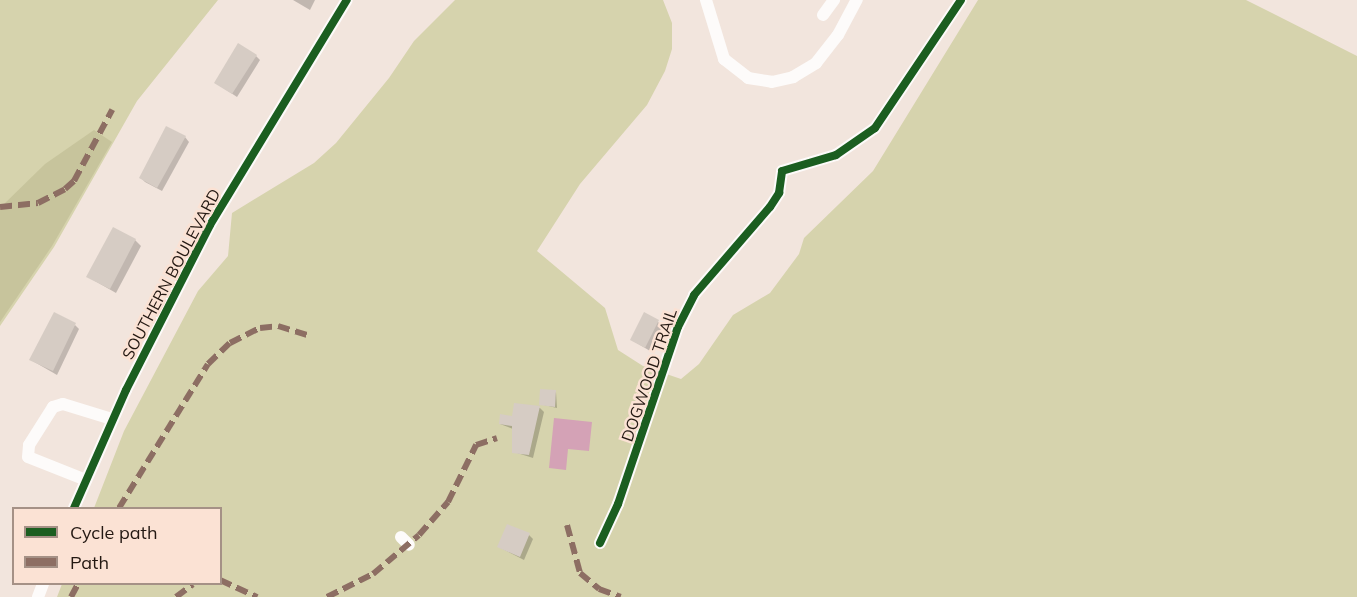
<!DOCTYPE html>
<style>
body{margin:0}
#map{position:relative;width:1357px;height:597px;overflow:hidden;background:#f2e5dd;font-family:Mulish,sans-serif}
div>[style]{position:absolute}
.green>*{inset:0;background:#d6d3ad}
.forest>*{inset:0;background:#c7c49c}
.water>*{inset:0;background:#d4a2b6}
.shadow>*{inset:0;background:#0003}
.building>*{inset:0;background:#d6ccc4}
.minor>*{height:12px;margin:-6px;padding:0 6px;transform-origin:6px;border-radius:6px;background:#fdfbfa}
.quiet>*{height:6px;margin-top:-3px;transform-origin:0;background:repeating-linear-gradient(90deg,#8d6e63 0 12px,transparent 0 18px)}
.cycleway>*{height:8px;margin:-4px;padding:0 4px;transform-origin:4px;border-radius:4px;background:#1b5e20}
span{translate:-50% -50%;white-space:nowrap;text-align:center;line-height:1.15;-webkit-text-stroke:5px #fbe2d4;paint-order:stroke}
.street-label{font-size:16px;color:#231812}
.legend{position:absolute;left:12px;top:507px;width:210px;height:78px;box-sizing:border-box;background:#fbe2d4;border:2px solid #a59186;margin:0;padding:8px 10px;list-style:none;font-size:18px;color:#231812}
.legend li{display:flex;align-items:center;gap:12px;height:30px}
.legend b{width:30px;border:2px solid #a59186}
</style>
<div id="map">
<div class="green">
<div style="clip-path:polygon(0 0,218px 0,137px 101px,54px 247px,0 326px)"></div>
<div style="clip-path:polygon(455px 0,663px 0,672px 23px,672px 49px,665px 71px,647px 105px,580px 184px,537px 251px,605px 308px,618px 350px,643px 366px,681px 379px,699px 364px,733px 315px,770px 293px,799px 254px,804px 238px,873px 171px,978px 0,1246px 0,1357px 56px,1357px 597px,57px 597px,62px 584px,220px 584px,220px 508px,94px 508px,124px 431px,198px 291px,228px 256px,232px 213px,314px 163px,336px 143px,389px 78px,414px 41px)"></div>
</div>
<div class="forest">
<div style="clip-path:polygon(94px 130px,112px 142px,52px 246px,0 322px,0 208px,45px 164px)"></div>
</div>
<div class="water">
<div style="clip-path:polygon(554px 418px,592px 422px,589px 451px,568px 449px,566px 470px,549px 468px)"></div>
</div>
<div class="shadow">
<div style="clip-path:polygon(293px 0,315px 0,310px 10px)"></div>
<div style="clip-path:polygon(256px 56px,260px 60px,237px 97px,216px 83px)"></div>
<div style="clip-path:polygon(185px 137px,189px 142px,162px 191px,145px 182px,141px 178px)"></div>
<div style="clip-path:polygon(135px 240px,141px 246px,116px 293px,88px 277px)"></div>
<div style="clip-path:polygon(644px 314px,663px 325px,650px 351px,632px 340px)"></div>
<div style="clip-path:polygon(75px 325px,79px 329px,57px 375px,31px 360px)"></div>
<div style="clip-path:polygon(556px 392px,557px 408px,540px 404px)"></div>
<div style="clip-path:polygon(515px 405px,540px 408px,544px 412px,533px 458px,514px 452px,513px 429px,500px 424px,513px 417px)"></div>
<div style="clip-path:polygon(529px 535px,533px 539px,524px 560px,499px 547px)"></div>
</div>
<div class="building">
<div style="clip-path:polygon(238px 43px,257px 55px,232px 94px,214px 83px)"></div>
<div style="clip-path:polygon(166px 126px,186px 136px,157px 188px,139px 178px)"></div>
<div style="clip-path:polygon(113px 227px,136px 239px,110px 289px,86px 277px)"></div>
<div style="clip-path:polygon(54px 312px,76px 323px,53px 371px,29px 360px)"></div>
<div style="clip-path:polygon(644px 312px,659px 320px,645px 348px,630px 340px)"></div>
<div style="clip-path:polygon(540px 389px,556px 390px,555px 407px,539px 405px)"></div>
<div style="clip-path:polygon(514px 403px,540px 406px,529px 455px,512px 453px,512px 426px,499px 424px,500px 414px,512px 416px)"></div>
<div style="clip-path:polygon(507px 524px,530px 533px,520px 557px,497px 547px)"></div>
</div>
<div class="minor">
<div style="left:706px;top:0;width:62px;rotate:73deg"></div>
<div style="left:724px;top:59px;width:31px;rotate:38deg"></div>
<div style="left:748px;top:78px;width:24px;rotate:9deg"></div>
<div style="left:772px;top:82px;width:22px;rotate:-13deg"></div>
<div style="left:793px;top:77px;width:27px;rotate:-31deg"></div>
<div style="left:816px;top:63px;width:36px;rotate:-52deg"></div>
<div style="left:838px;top:35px;width:40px;rotate:-62deg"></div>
<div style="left:823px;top:15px;width:19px;rotate:-54deg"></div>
<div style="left:86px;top:480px;width:62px;rotate:-158.4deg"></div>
<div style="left:28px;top:457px;width:12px;rotate:-85deg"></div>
<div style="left:29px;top:445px;width:45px;rotate:-57.7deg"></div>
<div style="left:53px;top:407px;width:10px;rotate:-17deg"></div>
<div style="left:63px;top:404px;width:51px;rotate:17deg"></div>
<div style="left:74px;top:508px;width:129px;rotate:-66.2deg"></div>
<div style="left:126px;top:390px;width:185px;rotate:-63deg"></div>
<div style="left:210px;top:225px;width:263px;rotate:-58.7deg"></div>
<div style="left:401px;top:537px;width:11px;rotate:45deg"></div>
<div style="left:600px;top:543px;width:43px;rotate:-65.2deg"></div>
<div style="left:618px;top:504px;width:187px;rotate:-71.3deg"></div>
<div style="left:678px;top:327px;width:36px;rotate:-63deg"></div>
<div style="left:694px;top:295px;width:116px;rotate:-49.2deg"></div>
<div style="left:770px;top:207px;width:17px;rotate:-57deg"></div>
<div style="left:779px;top:193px;width:22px;rotate:-82deg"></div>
<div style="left:782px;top:171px;width:56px;rotate:-16.5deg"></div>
<div style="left:836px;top:155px;width:47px;rotate:-34.7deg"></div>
<div style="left:875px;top:128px;width:154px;rotate:-56.1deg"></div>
<div style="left:38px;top:597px;width:14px;rotate:-69deg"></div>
</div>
<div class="quiet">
<div style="left:0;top:207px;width:38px;rotate:-6deg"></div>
<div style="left:38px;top:203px;width:30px;rotate:-27deg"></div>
<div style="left:65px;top:189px;width:12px;rotate:-42deg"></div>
<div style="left:74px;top:181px;width:81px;rotate:-61.8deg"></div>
<div style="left:119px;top:508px;width:169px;rotate:-58.3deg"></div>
<div style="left:208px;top:364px;width:30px;rotate:-44deg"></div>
<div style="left:230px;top:343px;width:34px;rotate:-27deg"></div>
<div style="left:260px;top:328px;width:18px;rotate:-6deg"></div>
<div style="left:278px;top:326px;width:30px;rotate:17deg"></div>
<div style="left:567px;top:525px;width:50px;rotate:74.8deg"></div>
<div style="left:580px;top:573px;width:25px;rotate:40deg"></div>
<div style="left:599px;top:589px;width:23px;rotate:20deg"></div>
<div style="left:220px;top:580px;width:41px;rotate:24.7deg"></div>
<div style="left:71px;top:597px;width:15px;rotate:-62deg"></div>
<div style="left:176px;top:597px;width:21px;rotate:-37deg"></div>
<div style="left:327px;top:597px;width:51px;rotate:-26.6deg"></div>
<div style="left:373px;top:574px;width:60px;rotate:-40.3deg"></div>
<div style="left:419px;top:535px;width:44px;rotate:-48.7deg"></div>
<div style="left:448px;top:502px;width:64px;rotate:-63.8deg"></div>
<div style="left:476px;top:445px;width:22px;rotate:-18deg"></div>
</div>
<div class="cycleway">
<div style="left:74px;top:508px;width:129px;rotate:-66.2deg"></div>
<div style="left:126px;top:390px;width:185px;rotate:-63deg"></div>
<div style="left:210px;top:225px;width:263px;rotate:-58.7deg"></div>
<div style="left:600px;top:543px;width:43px;rotate:-65.2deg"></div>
<div style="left:618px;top:504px;width:187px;rotate:-71.3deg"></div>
<div style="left:678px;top:327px;width:36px;rotate:-63deg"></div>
<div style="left:694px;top:295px;width:116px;rotate:-49.2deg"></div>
<div style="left:770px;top:207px;width:17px;rotate:-57deg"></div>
<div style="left:779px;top:193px;width:22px;rotate:-82deg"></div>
<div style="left:782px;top:171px;width:56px;rotate:-16.5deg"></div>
<div style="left:836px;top:155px;width:47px;rotate:-34.7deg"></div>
<div style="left:875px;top:128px;width:154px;rotate:-56.1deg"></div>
</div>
<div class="street-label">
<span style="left:171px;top:274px;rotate:-62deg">SOUTHERN BOULEVARD</span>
<span style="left:649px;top:375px;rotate:-71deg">DOGWOOD TRAIL</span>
</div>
<ul class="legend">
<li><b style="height:8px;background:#1b5e20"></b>Cycle path</li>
<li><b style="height:8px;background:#8d6e63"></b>Path</li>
</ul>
</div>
